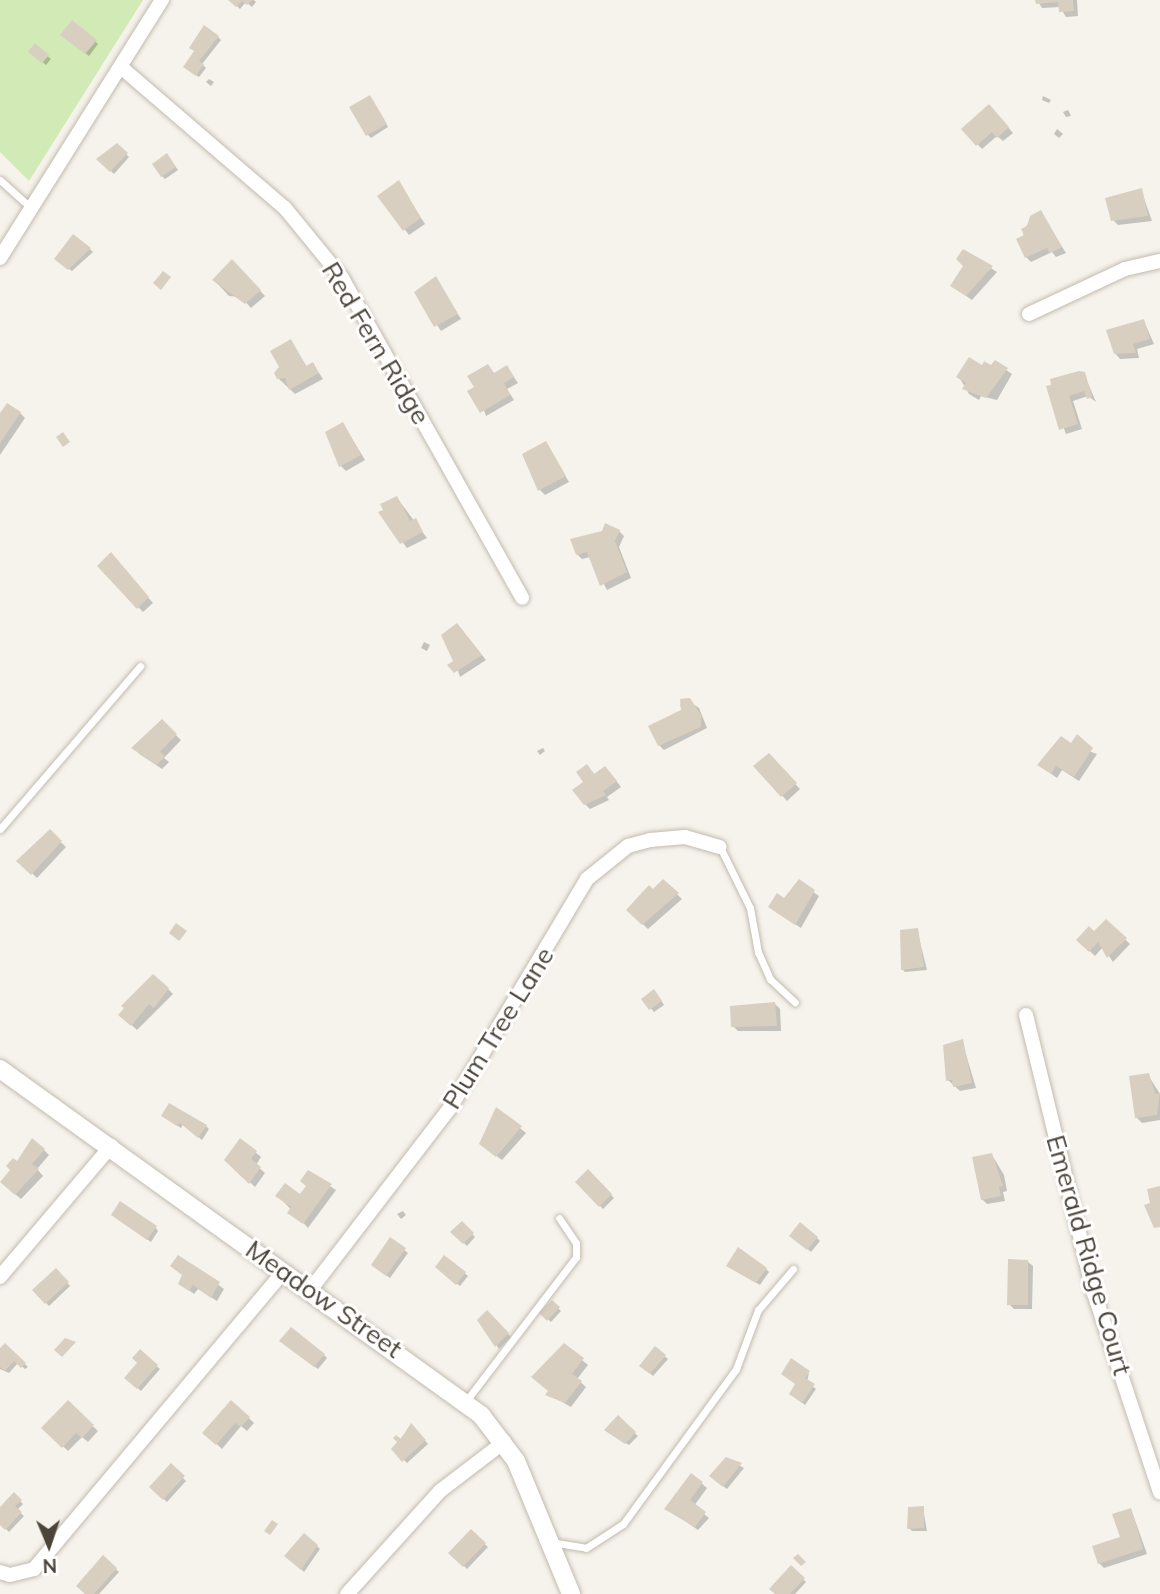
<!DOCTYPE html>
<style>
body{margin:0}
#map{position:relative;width:1160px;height:1594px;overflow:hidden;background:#f6f3ec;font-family:Mulish,sans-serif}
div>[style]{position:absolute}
.green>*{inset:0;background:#d2eab5}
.shadow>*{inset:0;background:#0003}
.building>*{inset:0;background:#d8cfc1}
.roads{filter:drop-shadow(0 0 2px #c2bbae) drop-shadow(0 0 2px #c2bbae)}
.service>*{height:7px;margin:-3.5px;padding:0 3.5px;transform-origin:3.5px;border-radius:3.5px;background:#fff}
.minor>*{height:14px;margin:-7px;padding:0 7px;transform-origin:7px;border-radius:7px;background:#fff}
.tertiary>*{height:18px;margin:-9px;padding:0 9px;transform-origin:9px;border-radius:9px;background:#fff}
span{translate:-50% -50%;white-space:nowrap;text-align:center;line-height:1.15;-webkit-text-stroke:6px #fff;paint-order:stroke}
.street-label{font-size:26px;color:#4b4439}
.north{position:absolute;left:14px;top:1510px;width:70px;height:70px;-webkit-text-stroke:5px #fff;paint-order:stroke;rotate:178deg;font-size:19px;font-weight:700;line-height:28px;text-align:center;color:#4b4439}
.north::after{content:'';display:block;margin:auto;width:24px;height:32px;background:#4b4439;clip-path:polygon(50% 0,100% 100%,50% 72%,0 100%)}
</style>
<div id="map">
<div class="green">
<div style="clip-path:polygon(0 0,143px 0,29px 181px,0 152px)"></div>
</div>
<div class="shadow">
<div style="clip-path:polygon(231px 0,254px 0,256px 2px,252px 7px,246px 2px,240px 9px)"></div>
<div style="clip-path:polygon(1037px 0,1077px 0,1078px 16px,1066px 17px,1060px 7px,1042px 8px)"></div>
<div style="clip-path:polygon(218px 37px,221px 40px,202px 64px,206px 68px,199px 77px,188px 70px)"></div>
<div style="clip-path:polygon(66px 38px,95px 41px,98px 44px,89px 56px)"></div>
<div style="clip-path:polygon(35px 46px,51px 59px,46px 65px,30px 52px)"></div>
<div style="clip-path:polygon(209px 79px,214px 82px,211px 86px,206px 82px)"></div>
<div style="clip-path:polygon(1043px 96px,1051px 100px,1049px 103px,1042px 100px)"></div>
<div style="clip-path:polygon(372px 100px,388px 127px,371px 138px,368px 135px)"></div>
<div style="clip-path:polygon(1068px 110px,1071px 116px,1066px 117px,1063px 112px)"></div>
<div style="clip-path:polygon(994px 111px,1013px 133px,1003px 141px,997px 136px,982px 149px,963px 129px)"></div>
<div style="clip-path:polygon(1057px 129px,1063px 134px,1059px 138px,1054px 134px)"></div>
<div style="clip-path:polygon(117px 145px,129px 157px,114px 174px,99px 160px)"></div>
<div style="clip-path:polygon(170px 159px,178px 170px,165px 179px,162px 176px)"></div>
<div style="clip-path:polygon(398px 182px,425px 224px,409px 235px,379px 196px)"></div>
<div style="clip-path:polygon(1141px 190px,1152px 221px,1118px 225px,1113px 220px)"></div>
<div style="clip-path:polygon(1041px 213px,1066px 253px,1056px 257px,1052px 252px,1031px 262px,1026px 257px,1023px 229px)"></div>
<div style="clip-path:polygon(90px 249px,93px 252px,72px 271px,59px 262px)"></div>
<div style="clip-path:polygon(964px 251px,997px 272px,972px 300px,952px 286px,965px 266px)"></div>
<div style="clip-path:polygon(232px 261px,265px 296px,251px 308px,241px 297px,229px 296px,214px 280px)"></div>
<div style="clip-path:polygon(436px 279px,461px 319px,441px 331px,416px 292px)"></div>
<div style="clip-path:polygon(1144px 321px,1154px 344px,1137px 349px,1139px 358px,1120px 359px,1115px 353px)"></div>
<div style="clip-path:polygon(291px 341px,307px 367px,313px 364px,323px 379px,295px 394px,278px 378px)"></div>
<div style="clip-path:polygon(995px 362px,1012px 374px,997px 400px,981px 396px,979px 400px,969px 394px,959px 377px,992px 368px)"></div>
<div style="clip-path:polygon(488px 366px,495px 375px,507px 367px,518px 383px,507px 389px,514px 400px,486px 416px,476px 387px)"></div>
<div style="clip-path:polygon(1084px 374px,1096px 402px,1088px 396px,1073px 401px,1082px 429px,1066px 434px,1049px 388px)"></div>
<div style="clip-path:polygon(20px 413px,25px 418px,0 455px,0 415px)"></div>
<div style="clip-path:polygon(343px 424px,365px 460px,346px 471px,341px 466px)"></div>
<div style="clip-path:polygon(546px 443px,569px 482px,545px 495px,540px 490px)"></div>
<div style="clip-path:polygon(397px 498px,427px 538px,407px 548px,381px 513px)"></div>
<div style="clip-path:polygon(619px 531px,624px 536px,619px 547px,631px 578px,607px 590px,590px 557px,582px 559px,577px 554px)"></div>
<div style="clip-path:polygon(116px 560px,153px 603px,143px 612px,99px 566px)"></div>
<div style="clip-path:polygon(462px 630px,486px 660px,460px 677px,455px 661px)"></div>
<div style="clip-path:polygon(424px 642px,430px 645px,427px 651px,421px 648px)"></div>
<div style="clip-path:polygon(686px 699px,699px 708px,707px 728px,664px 750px,659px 745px,683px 711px,680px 705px)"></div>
<div style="clip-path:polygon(162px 722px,181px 740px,164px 758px,169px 762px,162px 769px,138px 753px)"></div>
<div style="clip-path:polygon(1072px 745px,1097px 754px,1079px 781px,1062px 770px,1057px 778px,1039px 765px)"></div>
<div style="clip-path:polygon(543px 748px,545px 751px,540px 755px,537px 751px)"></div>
<div style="clip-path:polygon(768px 755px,800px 789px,787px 801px,756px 766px)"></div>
<div style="clip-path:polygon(592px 771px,595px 775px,610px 773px,621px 787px,607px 797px,609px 800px,590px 809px,585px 804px,586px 782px)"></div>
<div style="clip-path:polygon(50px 832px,66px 847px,37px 878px,19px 861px)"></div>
<div style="clip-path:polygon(663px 881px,682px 899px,648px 929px,628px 910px)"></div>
<div style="clip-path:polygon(799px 882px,819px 896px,801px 928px,776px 912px)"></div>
<div style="clip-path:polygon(1106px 921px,1130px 944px,1113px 962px,1103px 947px,1095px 956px,1078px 940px,1094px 934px)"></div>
<div style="clip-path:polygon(917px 930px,927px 970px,905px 972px,902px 969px)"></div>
<div style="clip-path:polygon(168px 989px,173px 994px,137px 1030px,125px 1019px)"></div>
<div style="clip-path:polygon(657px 994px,664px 1005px,654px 1012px,643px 999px)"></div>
<div style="clip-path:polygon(775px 1004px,780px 1009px,781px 1031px,738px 1031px,733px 1026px)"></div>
<div style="clip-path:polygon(962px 1041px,976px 1088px,960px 1091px,948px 1080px)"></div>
<div style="clip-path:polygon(1148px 1075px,1160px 1094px,1160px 1120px,1142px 1123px,1137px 1118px)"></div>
<div style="clip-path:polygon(496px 1109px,526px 1133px,502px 1160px,486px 1148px)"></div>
<div style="clip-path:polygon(166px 1118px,206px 1126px,209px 1129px,202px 1140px,183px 1124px,181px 1128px)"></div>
<div style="clip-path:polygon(240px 1140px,261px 1157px,256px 1165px,265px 1173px,255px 1187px,226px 1159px)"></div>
<div style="clip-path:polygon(44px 1150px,49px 1155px,37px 1169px,43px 1176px,21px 1199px,7px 1187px,17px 1164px)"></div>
<div style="clip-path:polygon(992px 1155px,1004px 1175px,1007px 1191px,1003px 1192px,1005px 1201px,987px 1204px,982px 1199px)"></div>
<div style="clip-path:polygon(588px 1171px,614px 1198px,603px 1209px,577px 1182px)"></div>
<div style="clip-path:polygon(308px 1172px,336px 1190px,308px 1228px,283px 1201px,300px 1197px,308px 1186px)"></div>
<div style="clip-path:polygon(403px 1211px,406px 1215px,401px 1219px,397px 1214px)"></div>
<div style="clip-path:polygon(116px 1218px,156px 1228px,158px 1231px,151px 1242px)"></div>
<div style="clip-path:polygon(462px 1224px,475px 1237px,467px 1246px,453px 1232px)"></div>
<div style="clip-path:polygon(795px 1238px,817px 1238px,820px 1241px,811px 1252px)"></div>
<div style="clip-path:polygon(391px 1240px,408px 1253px,390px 1278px,376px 1268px)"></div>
<div style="clip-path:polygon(179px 1257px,224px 1289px,217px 1301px,198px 1289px,194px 1294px,186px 1288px)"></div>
<div style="clip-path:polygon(445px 1257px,468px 1276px,460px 1286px,440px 1270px)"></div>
<div style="clip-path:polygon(1027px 1261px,1033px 1266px,1032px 1309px,1014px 1309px,1009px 1304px)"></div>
<div style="clip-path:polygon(728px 1266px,766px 1269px,769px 1272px,760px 1285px)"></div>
<div style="clip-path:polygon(56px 1271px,70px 1286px,49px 1306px,34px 1290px)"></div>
<div style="clip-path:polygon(552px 1302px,561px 1311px,551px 1322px,541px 1313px)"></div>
<div style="clip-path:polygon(487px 1312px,511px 1337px,499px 1349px,480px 1320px)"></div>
<div style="clip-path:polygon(284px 1344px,324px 1355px,327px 1358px,318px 1369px)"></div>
<div style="clip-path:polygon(5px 1345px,28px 1367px,25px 1369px,18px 1363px,9px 1373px,0 1369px,0 1349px)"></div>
<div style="clip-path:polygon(564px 1345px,588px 1365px,577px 1379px,586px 1387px,571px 1407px,548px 1394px)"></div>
<div style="clip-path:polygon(655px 1348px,668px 1359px,653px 1376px,641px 1365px)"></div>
<div style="clip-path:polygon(140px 1352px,160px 1369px,141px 1391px,126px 1378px,139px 1363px)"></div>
<div style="clip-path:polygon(809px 1372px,807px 1382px,816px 1389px,805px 1405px,791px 1394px)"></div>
<div style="clip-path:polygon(68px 1403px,98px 1431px,88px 1442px,82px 1437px,68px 1451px,44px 1428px)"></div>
<div style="clip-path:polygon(249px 1418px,254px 1423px,247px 1431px,241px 1426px,222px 1449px,205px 1433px)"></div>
<div style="clip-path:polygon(618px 1418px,638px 1436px,629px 1445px,609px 1433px)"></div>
<div style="clip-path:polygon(411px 1425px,428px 1444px,407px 1463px,393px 1449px)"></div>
<div style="clip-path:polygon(727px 1459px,744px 1468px,727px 1489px,714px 1479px)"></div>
<div style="clip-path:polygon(171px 1466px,186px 1481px,167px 1502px,151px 1487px)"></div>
<div style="clip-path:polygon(692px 1475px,707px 1488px,694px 1506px,709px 1518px,698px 1530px,666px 1508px)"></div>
<div style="clip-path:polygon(14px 1494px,23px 1504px,17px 1510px,24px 1516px,9px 1532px,0 1523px,0 1509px)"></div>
<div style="clip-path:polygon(923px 1508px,927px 1531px,912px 1531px,909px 1528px)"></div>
<div style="clip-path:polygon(1131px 1509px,1147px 1554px,1104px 1568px,1099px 1563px,1122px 1538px)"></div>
<div style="clip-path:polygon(471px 1532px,488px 1547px,467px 1569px,451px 1553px)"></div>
<div style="clip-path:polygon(305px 1535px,320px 1549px,304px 1572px,287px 1556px)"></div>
<div style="clip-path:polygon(103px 1557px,119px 1572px,99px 1594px,87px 1594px)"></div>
<div style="clip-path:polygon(791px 1568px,806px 1582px,795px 1594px,777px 1594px)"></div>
</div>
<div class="building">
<div style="clip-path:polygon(228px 0,253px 0,247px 5px,242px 1px,236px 7px)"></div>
<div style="clip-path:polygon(1035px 0,1073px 0,1074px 11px,1059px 12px,1058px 2px,1036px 4px)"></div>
<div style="clip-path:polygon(72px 20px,97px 40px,85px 54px,60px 35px)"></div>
<div style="clip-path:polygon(204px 25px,219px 36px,199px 61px,204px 64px,196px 76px,183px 67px,194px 51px,189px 48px)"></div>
<div style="clip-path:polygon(35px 43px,49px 55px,42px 63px,28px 52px)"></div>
<div style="clip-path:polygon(370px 95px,387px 124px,366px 136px,349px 107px)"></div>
<div style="clip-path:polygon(989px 104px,1009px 127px,997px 138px,992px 132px,976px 146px,961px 129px)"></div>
<div style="clip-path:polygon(117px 143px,128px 153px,110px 172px,96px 159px)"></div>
<div style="clip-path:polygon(167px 153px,176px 167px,161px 177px,152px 164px)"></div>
<div style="clip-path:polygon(399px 180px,421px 218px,403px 231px,377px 196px)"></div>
<div style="clip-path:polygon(1142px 188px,1148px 216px,1111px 221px,1105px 198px)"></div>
<div style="clip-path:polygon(1041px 210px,1062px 247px,1050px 253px,1047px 248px,1025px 258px,1016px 239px,1024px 235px,1021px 229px,1027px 226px,1030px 216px)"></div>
<div style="clip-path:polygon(73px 234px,91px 248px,68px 270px,54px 259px)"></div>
<div style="clip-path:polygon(963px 249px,993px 266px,966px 296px,950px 286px,963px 266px,956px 259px)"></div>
<div style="clip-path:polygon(232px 259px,261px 290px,245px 304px,212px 280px)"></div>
<div style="clip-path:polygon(163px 271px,171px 277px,161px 290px,153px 283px)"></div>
<div style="clip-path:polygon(436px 276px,458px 314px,434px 327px,414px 292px)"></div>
<div style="clip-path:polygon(1144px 319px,1150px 339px,1133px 344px,1136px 353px,1114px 354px,1106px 330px)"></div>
<div style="clip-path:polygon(291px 339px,306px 366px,313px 362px,319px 373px,289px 390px,285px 378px,277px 379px,274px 373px,279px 367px,270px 351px)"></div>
<div style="clip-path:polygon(969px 357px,982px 365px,984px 361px,991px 365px,995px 360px,1008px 368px,986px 398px,962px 389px,966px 383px,956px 377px)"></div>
<div style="clip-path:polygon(488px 364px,494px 373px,507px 365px,514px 377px,504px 383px,510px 395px,480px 413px,467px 391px,474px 387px,467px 376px)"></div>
<div style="clip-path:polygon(1079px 371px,1085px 372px,1092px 397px,1087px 399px,1084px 391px,1069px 396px,1078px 424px,1059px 430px,1046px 386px,1051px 385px,1050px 379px)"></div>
<div style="clip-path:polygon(7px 403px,21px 412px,0 443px,0 413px)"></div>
<div style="clip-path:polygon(343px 422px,361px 455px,339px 467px,325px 432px)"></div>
<div style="clip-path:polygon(63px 432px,70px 442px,63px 447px,56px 437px)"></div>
<div style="clip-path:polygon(546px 441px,566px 476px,538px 491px,522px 454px)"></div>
<div style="clip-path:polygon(397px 496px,410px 521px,416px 518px,423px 532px,400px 544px,378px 512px,383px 510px,380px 504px)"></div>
<div style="clip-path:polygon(605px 523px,620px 530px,615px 541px,627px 572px,600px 586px,587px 552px,576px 555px,570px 539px,602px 531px)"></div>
<div style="clip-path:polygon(111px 552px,149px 597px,137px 609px,97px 566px)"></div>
<div style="clip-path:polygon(457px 623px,482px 655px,454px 673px,447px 665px,453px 661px,441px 635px)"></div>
<div style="clip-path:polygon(690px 698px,701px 715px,701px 727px,658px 746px,648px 726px,681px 710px,680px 699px)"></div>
<div style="clip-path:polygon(162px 719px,177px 734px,160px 752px,165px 756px,157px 765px,131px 748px)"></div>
<div style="clip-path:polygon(1077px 734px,1093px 748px,1074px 777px,1056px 766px,1051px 774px,1037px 765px,1061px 736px,1071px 743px)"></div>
<div style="clip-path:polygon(769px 753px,797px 783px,781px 797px,753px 766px)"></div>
<div style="clip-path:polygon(587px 764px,594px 774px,605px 766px,617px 781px,603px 791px,606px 795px,584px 805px,572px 790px,583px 782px,576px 772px)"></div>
<div style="clip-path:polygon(50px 829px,62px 841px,31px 875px,16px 861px)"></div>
<div style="clip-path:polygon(663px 879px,679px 893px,642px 925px,626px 910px,649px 885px,653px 889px)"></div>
<div style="clip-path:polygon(799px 879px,815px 890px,795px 925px,768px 907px,777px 893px,784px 898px)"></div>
<div style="clip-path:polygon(1106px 919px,1127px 938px,1107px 958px,1098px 942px,1089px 952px,1076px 940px,1089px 926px,1094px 931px)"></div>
<div style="clip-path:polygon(176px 923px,187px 931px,179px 941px,169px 933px)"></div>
<div style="clip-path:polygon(918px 928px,924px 967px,901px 970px,900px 930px)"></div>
<div style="clip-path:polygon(153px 974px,169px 988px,154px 1008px,149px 1004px,131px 1026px,118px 1015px,124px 1008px,121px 1006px)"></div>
<div style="clip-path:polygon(654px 989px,662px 1001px,649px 1010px,641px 999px)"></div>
<div style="clip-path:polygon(775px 1002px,777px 1026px,731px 1027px,730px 1006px)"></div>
<div style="clip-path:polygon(963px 1039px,972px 1083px,953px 1087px,952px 1080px,946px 1081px,943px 1045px)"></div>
<div style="clip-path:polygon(1149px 1073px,1155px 1094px,1160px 1093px,1157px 1115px,1135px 1118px,1129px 1076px)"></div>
<div style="clip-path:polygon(169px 1103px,207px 1125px,198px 1138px,180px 1123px,177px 1126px,161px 1116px)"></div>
<div style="clip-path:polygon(496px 1107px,522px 1126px,496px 1157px,479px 1144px)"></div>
<div style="clip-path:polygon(32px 1138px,45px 1149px,32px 1164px,39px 1169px,15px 1195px,0 1182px,10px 1170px,6px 1166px,13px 1158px,17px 1161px)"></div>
<div style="clip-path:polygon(240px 1138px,257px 1151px,251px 1159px,261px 1167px,249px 1184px,224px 1160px)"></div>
<div style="clip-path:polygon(992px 1153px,1003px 1186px,999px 1187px,1001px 1196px,981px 1200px,972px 1157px)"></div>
<div style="clip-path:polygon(588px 1169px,612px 1194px,599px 1207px,575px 1182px)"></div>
<div style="clip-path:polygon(308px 1170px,332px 1184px,303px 1224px,287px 1213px,291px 1207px,275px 1196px,285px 1183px,300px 1194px,306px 1186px,300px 1181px)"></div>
<div style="clip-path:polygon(1160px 1186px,1160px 1227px,1154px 1228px,1144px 1205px,1150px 1203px,1147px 1189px)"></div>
<div style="clip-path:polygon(120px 1201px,157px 1226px,147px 1240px,111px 1215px)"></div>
<div style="clip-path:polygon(462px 1221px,474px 1233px,463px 1244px,450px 1232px)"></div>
<div style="clip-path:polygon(800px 1222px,818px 1237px,807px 1250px,789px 1236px)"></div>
<div style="clip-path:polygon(390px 1237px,406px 1248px,386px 1276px,371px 1265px)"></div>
<div style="clip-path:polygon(738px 1247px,767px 1268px,756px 1283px,726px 1266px)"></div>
<div style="clip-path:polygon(178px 1255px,220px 1282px,211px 1298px,193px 1285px,189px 1291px,178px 1284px,182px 1275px,170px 1266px)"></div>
<div style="clip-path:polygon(444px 1255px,466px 1272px,456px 1285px,435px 1267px)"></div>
<div style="clip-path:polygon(1008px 1259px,1028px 1260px,1028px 1305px,1007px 1305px)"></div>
<div style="clip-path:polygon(56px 1268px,69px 1282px,45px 1304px,32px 1290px)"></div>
<div style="clip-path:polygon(552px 1300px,560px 1307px,547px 1321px,539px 1313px)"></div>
<div style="clip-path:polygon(487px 1310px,509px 1333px,495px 1347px,477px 1320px)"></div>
<div style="clip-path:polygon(291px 1327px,325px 1354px,314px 1367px,279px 1341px)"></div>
<div style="clip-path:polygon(65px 1338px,76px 1342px,62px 1357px,54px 1350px)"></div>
<div style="clip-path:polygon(5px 1343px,26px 1363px,21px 1368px,14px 1361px,5px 1371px,0 1367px,0 1348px)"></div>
<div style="clip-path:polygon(564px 1343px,584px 1358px,572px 1374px,582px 1381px,565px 1403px,545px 1395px,548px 1391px,531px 1377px)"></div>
<div style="clip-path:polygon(655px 1346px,666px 1355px,650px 1374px,639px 1366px)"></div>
<div style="clip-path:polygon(140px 1349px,158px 1365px,137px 1389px,124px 1378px,137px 1363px,132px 1358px)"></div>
<div style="clip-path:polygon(791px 1358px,810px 1371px,805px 1378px,815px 1384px,802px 1403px,789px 1394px,795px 1384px,781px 1374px)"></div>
<div style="clip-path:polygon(68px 1400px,94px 1425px,82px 1438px,76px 1433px,62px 1448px,41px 1428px)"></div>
<div style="clip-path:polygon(231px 1400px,250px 1417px,241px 1427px,235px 1423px,216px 1445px,202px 1433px)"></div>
<div style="clip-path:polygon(618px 1415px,636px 1432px,625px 1444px,604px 1430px)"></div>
<div style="clip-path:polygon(411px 1423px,426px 1440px,402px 1462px,391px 1449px,397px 1442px,393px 1438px,396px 1435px,401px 1439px)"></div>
<div style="clip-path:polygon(726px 1457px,742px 1463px,723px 1487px,709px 1476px)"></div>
<div style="clip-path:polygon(171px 1463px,185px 1476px,163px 1500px,149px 1487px)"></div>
<div style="clip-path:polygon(691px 1473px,703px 1482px,690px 1500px,706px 1512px,695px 1527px,664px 1509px)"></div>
<div style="clip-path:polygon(14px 1492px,22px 1500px,15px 1506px,22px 1512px,5px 1530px,0 1525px,0 1507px)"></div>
<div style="clip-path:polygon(924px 1506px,924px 1528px,907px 1529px,908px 1507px)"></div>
<div style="clip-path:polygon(1131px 1508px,1143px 1549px,1098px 1564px,1092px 1546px,1120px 1537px,1112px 1514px)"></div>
<div style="clip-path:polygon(272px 1520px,278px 1524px,270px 1535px,264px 1531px)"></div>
<div style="clip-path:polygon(471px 1529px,486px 1543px,463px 1567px,448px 1553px)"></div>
<div style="clip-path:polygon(304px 1533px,318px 1545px,301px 1570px,284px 1556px)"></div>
<div style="clip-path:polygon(798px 1554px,806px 1562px,801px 1566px,793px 1558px)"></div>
<div style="clip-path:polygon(103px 1555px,117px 1568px,94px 1594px,85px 1594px,76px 1586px)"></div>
<div style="clip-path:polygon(791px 1565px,805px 1578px,790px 1594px,775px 1594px,769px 1589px)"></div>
</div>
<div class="roads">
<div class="service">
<div style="left:0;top:180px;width:40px;rotate:42deg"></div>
<div style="left:0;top:829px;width:215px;rotate:-49.3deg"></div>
<div style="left:720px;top:847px;width:68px;rotate:63.8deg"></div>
<div style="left:750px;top:908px;width:45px;rotate:79.7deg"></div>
<div style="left:758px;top:952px;width:30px;rotate:66deg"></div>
<div style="left:770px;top:979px;width:34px;rotate:43deg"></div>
<div style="left:466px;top:1401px;width:181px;rotate:-52.6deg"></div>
<div style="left:576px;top:1257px;width:14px;rotate:-90deg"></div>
<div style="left:576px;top:1243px;width:30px;rotate:-124deg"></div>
<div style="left:550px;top:1542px;width:36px;rotate:9deg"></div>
<div style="left:586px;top:1548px;width:44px;rotate:-33deg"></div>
<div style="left:623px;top:1524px;width:192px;rotate:-53.9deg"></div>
<div style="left:736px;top:1369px;width:63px;rotate:-69.6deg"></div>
<div style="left:758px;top:1310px;width:54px;rotate:-49.5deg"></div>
</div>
<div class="minor">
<div style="left:122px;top:68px;width:215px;rotate:40.7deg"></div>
<div style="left:285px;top:208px;width:90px;rotate:50.8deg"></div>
<div style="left:342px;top:278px;width:367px;rotate:60.6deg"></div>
<div style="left:0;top:258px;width:305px;rotate:-57.9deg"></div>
<div style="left:1029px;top:314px;width:106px;rotate:-25.1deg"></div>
<div style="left:1125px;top:269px;width:36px;rotate:-13deg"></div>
<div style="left:1026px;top:1015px;width:286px;rotate:76.3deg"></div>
<div style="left:1094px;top:1293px;width:210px;rotate:71.7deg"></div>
<div style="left:0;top:1277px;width:172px;rotate:-49.7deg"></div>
<div style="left:311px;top:1289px;width:228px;rotate:-52.5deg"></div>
<div style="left:450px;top:1108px;width:267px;rotate:-59.1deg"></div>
<div style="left:587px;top:879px;width:53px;rotate:-38.8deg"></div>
<div style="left:628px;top:846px;width:23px;rotate:-15deg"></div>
<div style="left:650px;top:840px;width:35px;rotate:-5deg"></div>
<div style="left:685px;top:837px;width:36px;rotate:16deg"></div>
<div style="left:0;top:1572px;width:10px;rotate:17deg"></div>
<div style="left:10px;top:1575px;width:25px;rotate:-14deg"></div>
<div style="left:34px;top:1569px;width:389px;rotate:-50deg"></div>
<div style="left:347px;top:1594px;width:139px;rotate:-47.9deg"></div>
<div style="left:440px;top:1491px;width:81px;rotate:-37.4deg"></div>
</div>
<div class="tertiary">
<div style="left:0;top:1069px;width:593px;rotate:35.73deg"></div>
<div style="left:481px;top:1415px;width:58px;rotate:52.7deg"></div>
<div style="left:516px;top:1461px;width:144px;rotate:67.5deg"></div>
</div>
</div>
<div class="street-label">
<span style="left:376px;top:343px;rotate:59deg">Red Fern Ridge</span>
<span style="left:498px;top:1028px;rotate:-58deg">Plum Tree Lane</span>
<span style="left:1089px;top:1255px;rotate:74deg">Emerald Ridge Court</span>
<span style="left:324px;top:1299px;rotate:35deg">Meadow Street</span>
</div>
<div class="north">N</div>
</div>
